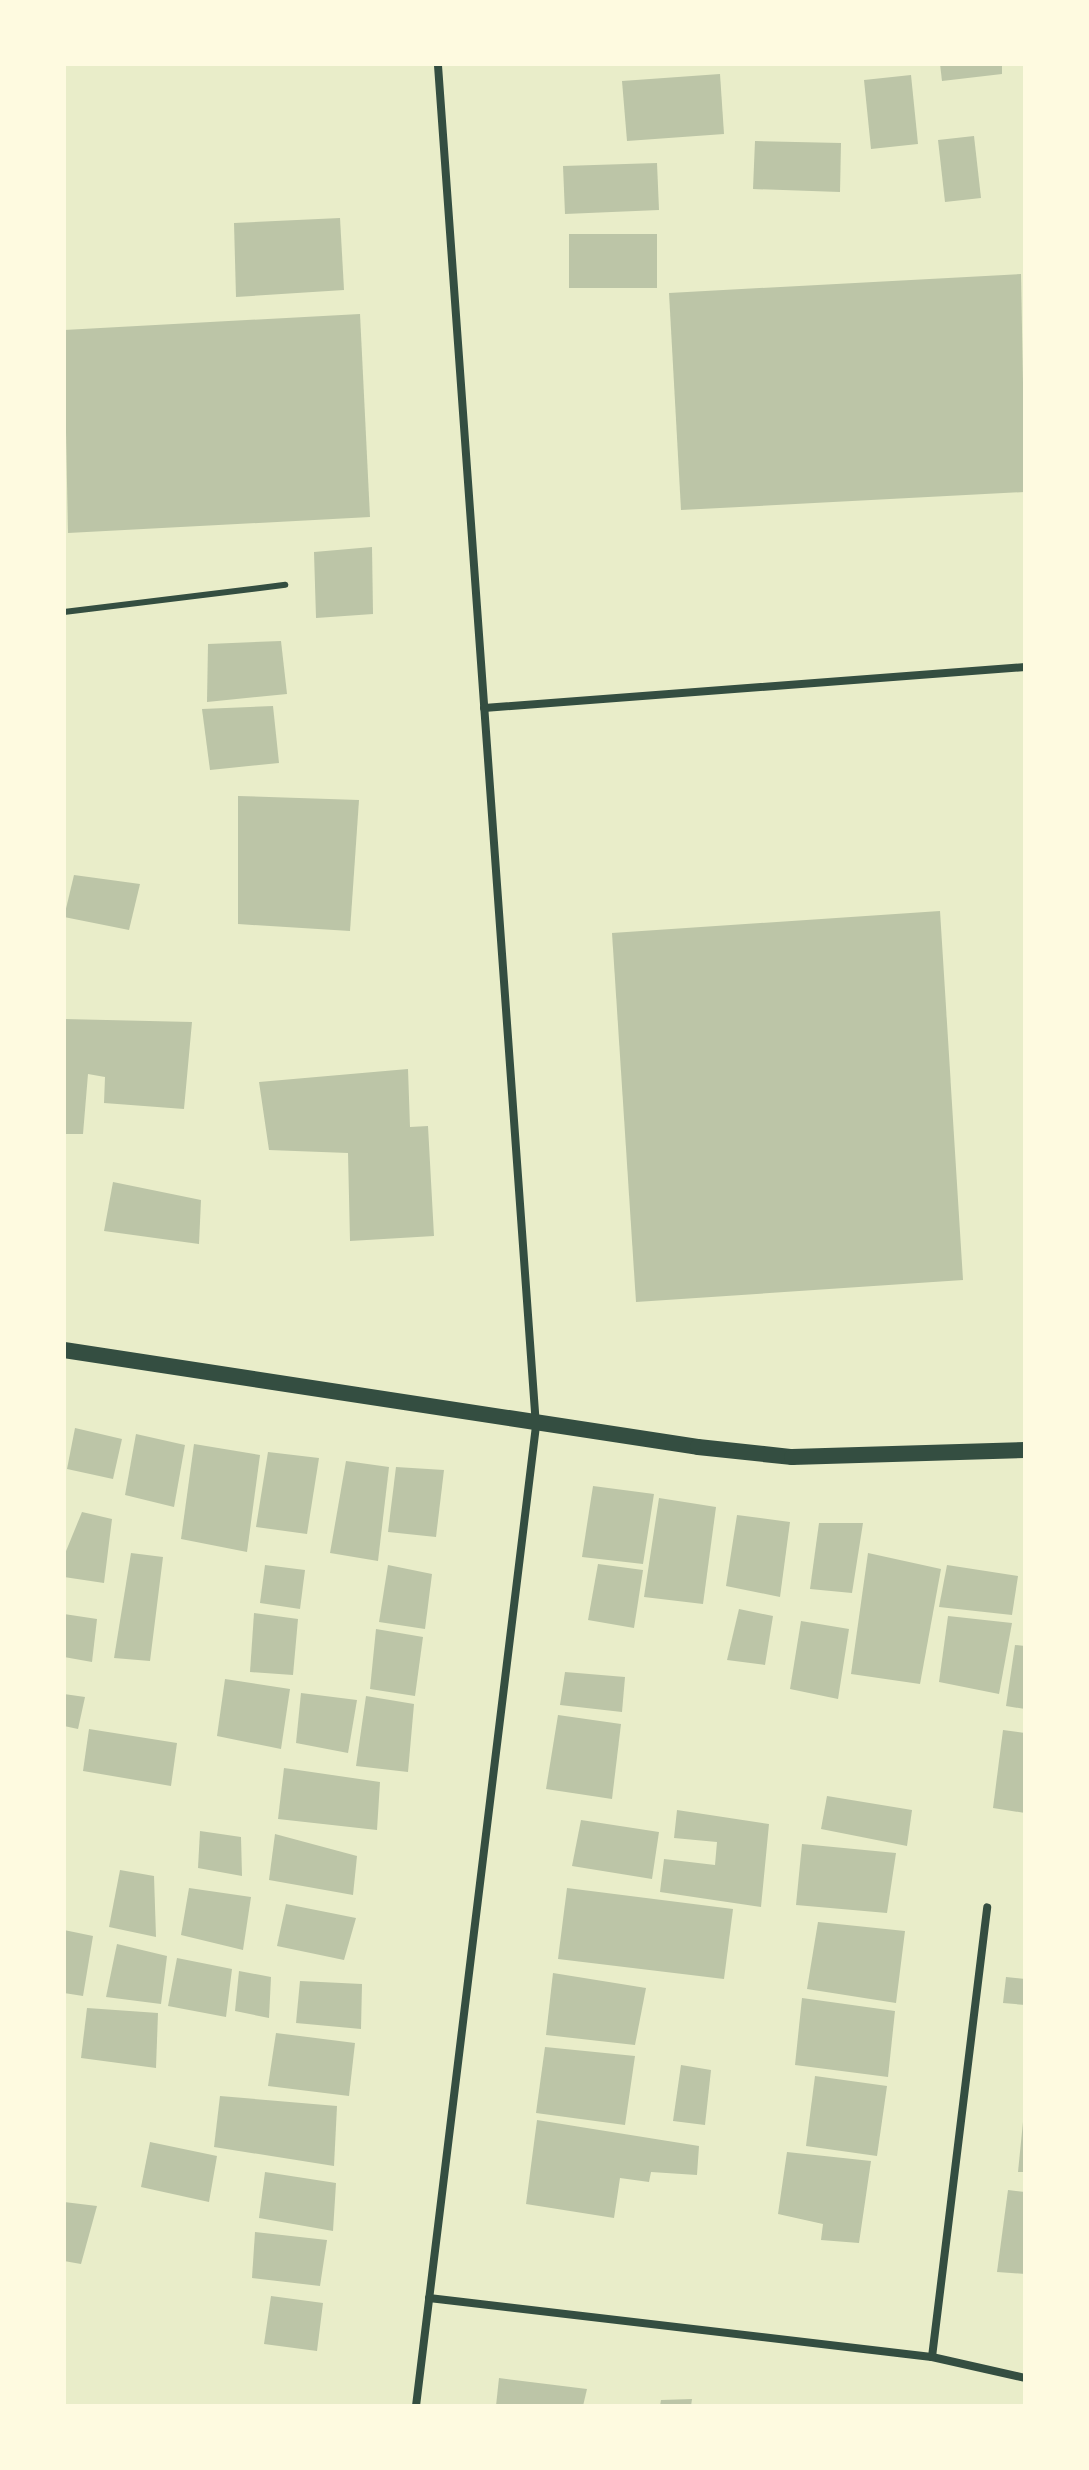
<!DOCTYPE html>
<style>
body{margin:0}
#map{position:relative;width:1089px;height:2470px;overflow:hidden;background:#e9edc9;font-family:"DM Sans",sans-serif}
div>[style]{position:absolute}
.building>*{inset:0;background:#bcc5a7}
.service>*{height:6px;margin:-3px;padding:0 3px;transform-origin:3px;border-radius:3px;background:#344e41}
.minor>*{height:8px;margin:-4px;padding:0 4px;transform-origin:4px;border-radius:4px;background:#344e41}
.secondary>*{height:16px;margin:-8px;padding:0 8px;transform-origin:8px;border-radius:8px;background:#344e41}
span{translate:-50% -50%;white-space:nowrap;text-align:center;line-height:1.15;-webkit-text-stroke:6px #fefae0;paint-order:stroke}
.frame{position:absolute;inset:0;border:66px solid #fefae0;pointer-events:none}
</style>
<div id="map">
<div class="building">
<div style="clip-path:polygon(940px 64px,1002px 64px,1002px 74px,942px 81px)"></div>
<div style="clip-path:polygon(720px 74px,724px 134px,627px 141px,622px 81px)"></div>
<div style="clip-path:polygon(911px 75px,918px 144px,871px 149px,864px 80px)"></div>
<div style="clip-path:polygon(974px 136px,981px 198px,945px 202px,938px 140px)"></div>
<div style="clip-path:polygon(755px 141px,841px 143px,840px 192px,753px 189px)"></div>
<div style="clip-path:polygon(657px 163px,659px 210px,565px 214px,563px 166px)"></div>
<div style="clip-path:polygon(340px 218px,344px 290px,236px 297px,234px 223px)"></div>
<div style="clip-path:polygon(569px 234px,657px 234px,657px 288px,569px 288px)"></div>
<div style="clip-path:polygon(1021px 274px,1025px 492px,681px 510px,669px 293px)"></div>
<div style="clip-path:polygon(360px 314px,370px 517px,68px 533px,64px 330px)"></div>
<div style="clip-path:polygon(372px 547px,373px 614px,316px 618px,314px 552px)"></div>
<div style="clip-path:polygon(281px 641px,287px 694px,207px 702px,208px 644px)"></div>
<div style="clip-path:polygon(273px 706px,279px 763px,210px 770px,202px 709px)"></div>
<div style="clip-path:polygon(238px 796px,359px 800px,350px 931px,238px 924px)"></div>
<div style="clip-path:polygon(74px 875px,140px 884px,129px 930px,64px 917px)"></div>
<div style="clip-path:polygon(940px 911px,963px 1280px,636px 1302px,612px 933px)"></div>
<div style="clip-path:polygon(64px 1019px,192px 1022px,184px 1109px,104px 1103px,105px 1077px,88px 1074px,83px 1134px,64px 1134px)"></div>
<div style="clip-path:polygon(408px 1069px,410px 1127px,428px 1126px,434px 1236px,350px 1241px,348px 1153px,269px 1150px,259px 1082px)"></div>
<div style="clip-path:polygon(113px 1182px,201px 1200px,199px 1244px,104px 1231px)"></div>
<div style="clip-path:polygon(75px 1428px,122px 1439px,113px 1479px,67px 1469px)"></div>
<div style="clip-path:polygon(136px 1434px,185px 1445px,174px 1507px,125px 1495px)"></div>
<div style="clip-path:polygon(194px 1444px,260px 1455px,247px 1552px,181px 1539px)"></div>
<div style="clip-path:polygon(268px 1452px,319px 1458px,307px 1534px,256px 1527px)"></div>
<div style="clip-path:polygon(346px 1461px,389px 1467px,378px 1561px,330px 1553px)"></div>
<div style="clip-path:polygon(396px 1467px,444px 1470px,436px 1537px,388px 1532px)"></div>
<div style="clip-path:polygon(593px 1486px,654px 1494px,643px 1564px,582px 1557px)"></div>
<div style="clip-path:polygon(659px 1498px,716px 1507px,703px 1604px,644px 1597px)"></div>
<div style="clip-path:polygon(82px 1512px,112px 1519px,104px 1583px,64px 1577px,64px 1556px)"></div>
<div style="clip-path:polygon(737px 1515px,790px 1522px,780px 1597px,726px 1586px)"></div>
<div style="clip-path:polygon(819px 1523px,863px 1523px,852px 1593px,810px 1589px)"></div>
<div style="clip-path:polygon(131px 1553px,163px 1557px,150px 1661px,114px 1658px)"></div>
<div style="clip-path:polygon(868px 1553px,941px 1569px,920px 1684px,851px 1674px)"></div>
<div style="clip-path:polygon(598px 1564px,643px 1570px,634px 1628px,588px 1620px)"></div>
<div style="clip-path:polygon(265px 1565px,305px 1570px,300px 1609px,260px 1603px)"></div>
<div style="clip-path:polygon(388px 1565px,432px 1574px,425px 1629px,379px 1622px)"></div>
<div style="clip-path:polygon(947px 1565px,1018px 1576px,1012px 1615px,939px 1607px)"></div>
<div style="clip-path:polygon(739px 1609px,773px 1616px,765px 1665px,727px 1660px)"></div>
<div style="clip-path:polygon(254px 1613px,298px 1619px,293px 1675px,250px 1672px)"></div>
<div style="clip-path:polygon(64px 1614px,97px 1619px,92px 1662px,64px 1657px)"></div>
<div style="clip-path:polygon(948px 1616px,1012px 1623px,999px 1694px,939px 1682px)"></div>
<div style="clip-path:polygon(801px 1621px,849px 1629px,838px 1699px,790px 1689px)"></div>
<div style="clip-path:polygon(376px 1629px,423px 1637px,415px 1696px,370px 1689px)"></div>
<div style="clip-path:polygon(1015px 1645px,1025px 1646px,1025px 1709px,1006px 1706px)"></div>
<div style="clip-path:polygon(565px 1672px,625px 1677px,622px 1712px,560px 1705px)"></div>
<div style="clip-path:polygon(225px 1679px,290px 1689px,281px 1749px,217px 1736px)"></div>
<div style="clip-path:polygon(301px 1693px,357px 1700px,348px 1753px,296px 1743px)"></div>
<div style="clip-path:polygon(64px 1694px,85px 1697px,78px 1729px,64px 1726px)"></div>
<div style="clip-path:polygon(366px 1696px,414px 1704px,408px 1772px,356px 1766px)"></div>
<div style="clip-path:polygon(558px 1715px,621px 1724px,612px 1799px,546px 1789px)"></div>
<div style="clip-path:polygon(89px 1729px,177px 1743px,171px 1786px,83px 1771px)"></div>
<div style="clip-path:polygon(1003px 1730px,1025px 1733px,1025px 1813px,993px 1808px)"></div>
<div style="clip-path:polygon(284px 1768px,380px 1782px,377px 1830px,278px 1819px)"></div>
<div style="clip-path:polygon(827px 1796px,912px 1810px,907px 1846px,821px 1829px)"></div>
<div style="clip-path:polygon(677px 1810px,769px 1824px,761px 1907px,660px 1892px,664px 1859px,715px 1865px,717px 1842px,674px 1838px)"></div>
<div style="clip-path:polygon(581px 1820px,659px 1832px,652px 1879px,572px 1866px)"></div>
<div style="clip-path:polygon(200px 1831px,241px 1837px,242px 1876px,198px 1868px)"></div>
<div style="clip-path:polygon(275px 1834px,357px 1856px,353px 1895px,269px 1880px)"></div>
<div style="clip-path:polygon(802px 1844px,896px 1853px,887px 1913px,796px 1905px)"></div>
<div style="clip-path:polygon(120px 1870px,154px 1876px,156px 1937px,109px 1927px)"></div>
<div style="clip-path:polygon(189px 1888px,251px 1897px,243px 1950px,181px 1935px)"></div>
<div style="clip-path:polygon(567px 1888px,733px 1909px,724px 1979px,558px 1959px)"></div>
<div style="clip-path:polygon(286px 1904px,356px 1918px,344px 1960px,277px 1946px)"></div>
<div style="clip-path:polygon(818px 1922px,905px 1931px,896px 2003px,807px 1989px)"></div>
<div style="clip-path:polygon(64px 1930px,93px 1936px,83px 1996px,64px 1993px)"></div>
<div style="clip-path:polygon(117px 1944px,167px 1956px,161px 2004px,106px 1997px)"></div>
<div style="clip-path:polygon(177px 1958px,232px 1969px,226px 2017px,168px 2006px)"></div>
<div style="clip-path:polygon(239px 1971px,271px 1977px,269px 2018px,235px 2011px)"></div>
<div style="clip-path:polygon(553px 1973px,646px 1988px,635px 2045px,546px 2035px)"></div>
<div style="clip-path:polygon(1006px 1977px,1025px 1979px,1025px 2005px,1003px 2003px)"></div>
<div style="clip-path:polygon(300px 1981px,362px 1984px,361px 2029px,296px 2023px)"></div>
<div style="clip-path:polygon(802px 1998px,895px 2011px,888px 2077px,795px 2065px)"></div>
<div style="clip-path:polygon(87px 2008px,158px 2013px,156px 2068px,81px 2058px)"></div>
<div style="clip-path:polygon(276px 2033px,355px 2043px,349px 2096px,268px 2086px)"></div>
<div style="clip-path:polygon(545px 2047px,635px 2056px,625px 2125px,536px 2113px)"></div>
<div style="clip-path:polygon(681px 2065px,711px 2070px,705px 2125px,673px 2121px)"></div>
<div style="clip-path:polygon(815px 2076px,887px 2086px,877px 2156px,806px 2146px)"></div>
<div style="clip-path:polygon(220px 2096px,337px 2106px,334px 2166px,214px 2147px)"></div>
<div style="clip-path:polygon(537px 2120px,699px 2146px,697px 2175px,651px 2172px,649px 2182px,620px 2178px,614px 2218px,526px 2204px)"></div>
<div style="clip-path:polygon(1023px 2122px,1025px 2122px,1025px 2172px,1018px 2172px)"></div>
<div style="clip-path:polygon(150px 2142px,217px 2156px,209px 2202px,141px 2187px)"></div>
<div style="clip-path:polygon(787px 2152px,871px 2161px,859px 2243px,821px 2240px,823px 2224px,778px 2214px)"></div>
<div style="clip-path:polygon(265px 2172px,336px 2183px,333px 2231px,259px 2218px)"></div>
<div style="clip-path:polygon(1008px 2190px,1025px 2192px,1025px 2274px,997px 2272px)"></div>
<div style="clip-path:polygon(64px 2202px,97px 2206px,81px 2264px,64px 2261px)"></div>
<div style="clip-path:polygon(255px 2232px,327px 2240px,320px 2286px,252px 2278px)"></div>
<div style="clip-path:polygon(271px 2296px,323px 2303px,317px 2351px,264px 2344px)"></div>
<div style="clip-path:polygon(499px 2378px,587px 2389px,583px 2406px,496px 2406px)"></div>
<div style="clip-path:polygon(692px 2399px,691px 2406px,660px 2406px,661px 2400px)"></div>
</div>
<div class="service">
<div style="left:64px;top:612px;width:223px;rotate:-7deg"></div>
</div>
<div class="minor">
<div style="left:484px;top:708px;width:543px;rotate:-4.33deg"></div>
<div style="left:429px;top:2298px;width:506px;rotate:6.69deg"></div>
<div style="left:932px;top:2357px;width:95px;rotate:12.7deg"></div>
<div style="left:932px;top:2357px;width:453px;rotate:-83deg"></div>
<div style="left:416px;top:2406px;width:987px;rotate:-83.02deg"></div>
<div style="left:536px;top:1426px;width:1366px;rotate:-94.12deg"></div>
</div>
<div class="secondary">
<div style="left:64px;top:1350px;width:641px;rotate:8.7deg"></div>
<div style="left:698px;top:1447px;width:95px;rotate:6.1deg"></div>
<div style="left:792px;top:1457px;width:233px;rotate:-1.7deg"></div>
</div>
<div class="frame"></div>
</div>
